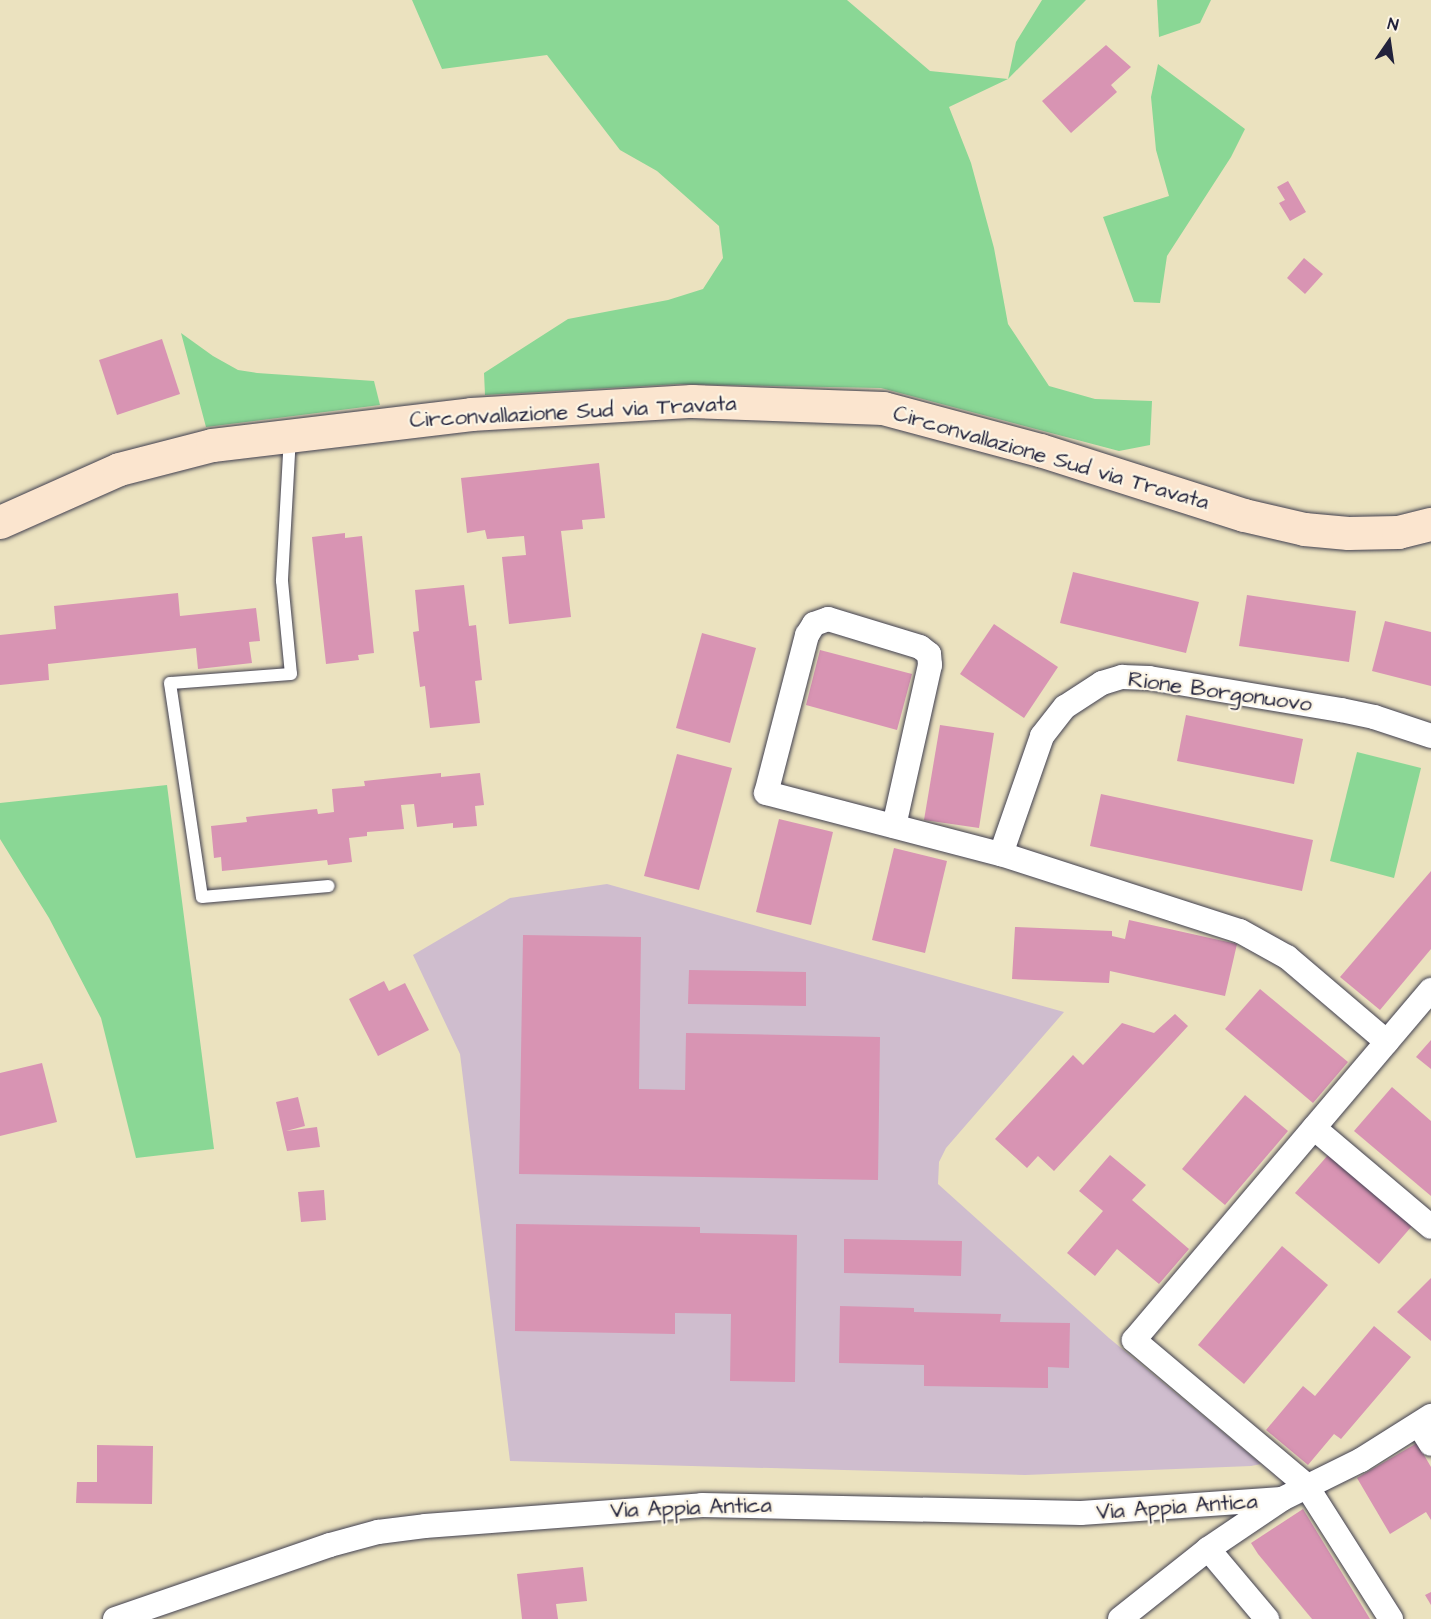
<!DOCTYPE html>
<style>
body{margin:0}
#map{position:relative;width:1431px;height:1619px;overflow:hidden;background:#ebe2bf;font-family:"Architects Daughter",sans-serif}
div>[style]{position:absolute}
.industrial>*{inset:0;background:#cfbdce}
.green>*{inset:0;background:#8ad795}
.building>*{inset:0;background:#d894b3}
.roads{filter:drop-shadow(0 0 2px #403f4f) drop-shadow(0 0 2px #403f4f)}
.lane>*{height:12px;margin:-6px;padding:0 6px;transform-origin:6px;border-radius:6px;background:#fff}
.street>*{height:24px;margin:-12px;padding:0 12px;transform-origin:12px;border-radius:12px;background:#fff}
.secondary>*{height:33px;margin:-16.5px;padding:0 16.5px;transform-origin:16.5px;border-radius:16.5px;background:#fbe5cf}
span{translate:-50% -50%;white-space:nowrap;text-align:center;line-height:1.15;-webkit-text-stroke:4.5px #fcf5e5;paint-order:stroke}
.street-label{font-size:22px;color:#22223b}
.north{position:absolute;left:1359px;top:12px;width:60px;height:60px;-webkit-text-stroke:4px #fcf5e5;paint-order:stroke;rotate:13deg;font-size:16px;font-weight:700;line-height:24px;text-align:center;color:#22223b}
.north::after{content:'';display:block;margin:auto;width:21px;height:27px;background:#22223b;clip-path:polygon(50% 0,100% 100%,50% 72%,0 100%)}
</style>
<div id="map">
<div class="industrial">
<div style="clip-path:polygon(607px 884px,1064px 1012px,946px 1148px,939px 1162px,938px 1184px,1109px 1338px,1261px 1464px,1251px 1466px,1025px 1475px,510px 1461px,460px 1054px,413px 955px,510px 898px)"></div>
</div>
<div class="green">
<div style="clip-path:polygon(412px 0,847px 0,930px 71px,1008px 79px,1016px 42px,1042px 0,1086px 0,1008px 79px,949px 107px,971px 163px,994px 248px,1008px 324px,1049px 386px,1095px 399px,1152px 401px,1150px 445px,1119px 451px,881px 388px,680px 384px,485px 395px,484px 373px,568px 319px,668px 300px,703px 289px,723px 258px,719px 226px,657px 171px,620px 150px,547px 55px,442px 69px)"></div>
<div style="clip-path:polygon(1157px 0,1211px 0,1200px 23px,1159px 37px)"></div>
<div style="clip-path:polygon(1158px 64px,1245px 129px,1231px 157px,1167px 256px,1160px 303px,1134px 302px,1103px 217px,1169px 196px,1156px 150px,1151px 97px)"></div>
<div style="clip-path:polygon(181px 333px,213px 356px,238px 370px,257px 373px,374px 381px,380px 405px,206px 427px)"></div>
<div style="clip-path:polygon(1357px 752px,1421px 768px,1394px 878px,1330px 861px)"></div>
<div style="clip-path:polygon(167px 785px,214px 1149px,136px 1158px,101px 1018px,49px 918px,0 839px,0 803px)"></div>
</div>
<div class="building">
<div style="clip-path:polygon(1106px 45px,1131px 67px,1111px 85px,1117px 92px,1071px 133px,1042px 101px)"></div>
<div style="clip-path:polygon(1288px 181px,1306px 212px,1290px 221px,1279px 203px,1285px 200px,1277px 187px)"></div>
<div style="clip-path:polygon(1304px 258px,1323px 274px,1305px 294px,1287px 278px)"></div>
<div style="clip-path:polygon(162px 339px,180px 394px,117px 415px,99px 360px)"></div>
<div style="clip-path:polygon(599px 463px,605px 518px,582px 520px,583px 529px,561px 531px,571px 617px,509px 624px,502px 557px,526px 555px,524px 536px,487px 539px,485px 530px,467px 533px,461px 478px)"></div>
<div style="clip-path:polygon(345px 533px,345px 538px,362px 536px,374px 653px,358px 655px,359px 660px,326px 664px,312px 537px)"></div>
<div style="clip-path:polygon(1073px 572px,1199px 602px,1186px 653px,1060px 623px)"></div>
<div style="clip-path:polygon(464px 585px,469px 626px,476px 625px,482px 680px,475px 681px,480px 723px,430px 728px,425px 686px,420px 687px,413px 632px,419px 631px,415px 590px)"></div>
<div style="clip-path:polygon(178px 593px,180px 616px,256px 608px,260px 641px,249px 642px,252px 663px,198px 669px,196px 648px,48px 664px,49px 680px,0 685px,0 635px,56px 629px,54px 606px)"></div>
<div style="clip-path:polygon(1247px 595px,1356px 611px,1349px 662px,1239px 646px)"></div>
<div style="clip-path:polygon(1385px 621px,1431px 632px,1431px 686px,1372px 671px)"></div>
<div style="clip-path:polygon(994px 624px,1058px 667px,1024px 718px,960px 674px)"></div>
<div style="clip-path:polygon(702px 633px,756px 648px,730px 743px,676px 728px)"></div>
<div style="clip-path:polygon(820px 650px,912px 674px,897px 730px,806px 705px)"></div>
<div style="clip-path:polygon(1186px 715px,1303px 739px,1294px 784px,1177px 761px)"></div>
<div style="clip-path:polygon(940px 725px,994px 733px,979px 828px,924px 820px)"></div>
<div style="clip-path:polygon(677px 754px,732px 768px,699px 890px,644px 876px)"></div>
<div style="clip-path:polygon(441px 773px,441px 777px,480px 773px,484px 805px,475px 806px,477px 826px,453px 828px,453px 823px,417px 827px,414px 804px,401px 805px,404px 829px,367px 832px,367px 836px,349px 838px,352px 862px,328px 865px,327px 860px,222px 871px,221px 857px,214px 858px,211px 826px,247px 822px,246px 817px,317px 809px,318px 814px,334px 812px,332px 789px,365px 786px,364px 781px)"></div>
<div style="clip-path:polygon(1101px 794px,1313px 840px,1302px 891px,1090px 846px)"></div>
<div style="clip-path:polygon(779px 819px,833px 832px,811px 925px,756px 912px)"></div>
<div style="clip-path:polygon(894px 848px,947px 861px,925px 953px,872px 940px)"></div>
<div style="clip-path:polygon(1431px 871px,1431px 949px,1380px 1010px,1340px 977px)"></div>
<div style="clip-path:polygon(1129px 920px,1237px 944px,1225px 996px,1110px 971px,1109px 983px,1012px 979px,1015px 927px,1112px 931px,1112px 936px,1125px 939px)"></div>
<div style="clip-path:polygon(523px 935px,641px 937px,639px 1089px,685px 1090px,686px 1033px,880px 1037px,878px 1180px,519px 1174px)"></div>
<div style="clip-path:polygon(689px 970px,806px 972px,806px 1006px,688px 1004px)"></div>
<div style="clip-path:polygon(384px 981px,389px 991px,405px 983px,429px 1030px,378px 1056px,349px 999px)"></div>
<div style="clip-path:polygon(1260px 989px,1348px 1062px,1313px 1103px,1225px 1029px)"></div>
<div style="clip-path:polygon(1175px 1014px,1188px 1026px,1054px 1171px,1038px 1156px,1027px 1168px,995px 1139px,1073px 1055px,1083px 1065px,1122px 1023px,1154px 1033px)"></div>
<div style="clip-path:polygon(1431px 1040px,1431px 1069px,1416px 1057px)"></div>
<div style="clip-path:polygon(42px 1063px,57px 1122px,0 1136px,0 1073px)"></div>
<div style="clip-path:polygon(1392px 1087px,1431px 1121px,1431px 1196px,1354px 1131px)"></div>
<div style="clip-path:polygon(1245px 1095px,1288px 1131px,1225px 1205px,1182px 1169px)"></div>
<div style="clip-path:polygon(298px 1097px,305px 1126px,286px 1131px,317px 1127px,320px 1147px,287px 1151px,276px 1102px)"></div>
<div style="clip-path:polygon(1110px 1155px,1146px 1185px,1132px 1200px,1189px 1249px,1159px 1284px,1117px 1249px,1095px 1276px,1067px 1253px,1103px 1211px,1079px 1191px)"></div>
<div style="clip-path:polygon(1328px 1155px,1412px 1226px,1379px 1264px,1295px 1193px)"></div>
<div style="clip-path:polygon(324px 1190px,326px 1220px,301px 1222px,298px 1192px)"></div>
<div style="clip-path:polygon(516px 1224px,700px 1227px,700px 1233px,797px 1235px,795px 1382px,730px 1381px,731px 1314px,675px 1313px,675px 1334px,515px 1331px)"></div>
<div style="clip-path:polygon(844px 1239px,962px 1241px,961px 1276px,844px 1273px)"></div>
<div style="clip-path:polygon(1282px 1246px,1328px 1285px,1244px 1384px,1198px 1345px)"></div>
<div style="clip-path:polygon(1431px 1278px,1431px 1341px,1397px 1312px)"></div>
<div style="clip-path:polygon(840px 1306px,914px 1308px,914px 1312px,1001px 1314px,1000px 1322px,1070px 1323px,1069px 1368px,1048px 1367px,1048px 1388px,924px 1386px,924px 1365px,839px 1363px)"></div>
<div style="clip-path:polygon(1374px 1326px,1411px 1357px,1341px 1439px,1334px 1434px,1308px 1465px,1266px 1430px,1303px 1386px,1315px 1396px)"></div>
<div style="clip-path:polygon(1417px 1443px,1431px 1467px,1431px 1520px,1426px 1512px,1390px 1534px,1357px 1478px)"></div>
<div style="clip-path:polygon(97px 1445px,153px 1446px,152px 1504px,76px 1503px,77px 1482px,97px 1482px)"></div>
<div style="clip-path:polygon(1303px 1509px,1370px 1619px,1312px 1619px,1258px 1554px,1251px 1543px)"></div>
<div style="clip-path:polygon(583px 1567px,587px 1601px,556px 1604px,558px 1619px,522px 1619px,517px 1574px)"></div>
<div style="clip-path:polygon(1431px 1592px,1431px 1605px,1425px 1595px)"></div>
</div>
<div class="roads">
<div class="lane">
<div style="left:290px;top:436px;width:145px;rotate:93.2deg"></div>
<div style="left:282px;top:581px;width:93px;rotate:84.5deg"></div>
<div style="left:291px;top:674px;width:121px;rotate:175.7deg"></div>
<div style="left:170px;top:683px;width:216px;rotate:81.5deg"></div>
<div style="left:202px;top:897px;width:127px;rotate:-5deg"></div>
</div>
<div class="street">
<div style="left:894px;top:826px;width:165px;rotate:-77.4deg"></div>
<div style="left:930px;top:665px;width:11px;rotate:-95deg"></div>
<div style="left:929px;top:654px;width:11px;rotate:-142deg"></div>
<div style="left:920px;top:647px;width:96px;rotate:-163.1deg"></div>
<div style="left:828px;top:619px;width:15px;rotate:160deg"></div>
<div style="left:814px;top:624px;width:13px;rotate:122deg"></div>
<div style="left:807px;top:635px;width:163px;rotate:104.5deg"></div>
<div style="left:766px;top:793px;width:243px;rotate:14.6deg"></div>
<div style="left:1001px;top:854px;width:251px;rotate:17.9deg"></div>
<div style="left:1240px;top:931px;width:54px;rotate:29deg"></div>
<div style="left:1287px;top:957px;width:131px;rotate:40.4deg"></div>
<div style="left:1001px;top:854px;width:125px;rotate:-70.8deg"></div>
<div style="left:1042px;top:736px;width:37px;rotate:-52deg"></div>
<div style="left:1065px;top:707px;width:44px;rotate:-33deg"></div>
<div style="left:1102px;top:683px;width:21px;rotate:-17deg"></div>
<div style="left:1122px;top:677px;width:27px;rotate:2deg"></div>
<div style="left:1149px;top:678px;width:195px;rotate:9.5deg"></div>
<div style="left:1341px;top:710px;width:34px;rotate:12deg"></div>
<div style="left:1374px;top:717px;width:60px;rotate:18.4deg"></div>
<div style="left:1314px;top:1128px;width:153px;rotate:40.2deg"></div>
<div style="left:1419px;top:1425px;width:22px;rotate:58deg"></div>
<div style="left:1208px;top:1549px;width:92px;rotate:49.9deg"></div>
<div style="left:115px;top:1619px;width:227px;rotate:-19deg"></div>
<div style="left:330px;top:1545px;width:50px;rotate:-15.2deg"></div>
<div style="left:378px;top:1532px;width:47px;rotate:-7.3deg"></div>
<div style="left:425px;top:1526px;width:278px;rotate:-4.3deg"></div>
<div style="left:702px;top:1505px;width:379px;rotate:1.2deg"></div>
<div style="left:1081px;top:1513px;width:201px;rotate:-4deg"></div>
<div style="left:1120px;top:1619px;width:112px;rotate:-38.5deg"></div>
<div style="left:1208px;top:1549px;width:89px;rotate:-34deg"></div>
<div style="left:1282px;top:1499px;width:88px;rotate:-26.3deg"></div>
<div style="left:1361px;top:1460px;width:83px;rotate:-32.2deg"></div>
<div style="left:1391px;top:1619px;width:159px;rotate:-122.4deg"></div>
<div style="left:1306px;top:1485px;width:225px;rotate:-139.9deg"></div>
<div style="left:1134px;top:1340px;width:459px;rotate:-49.7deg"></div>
</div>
<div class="secondary">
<div style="left:0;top:522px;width:130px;rotate:-24deg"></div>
<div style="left:119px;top:469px;width:96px;rotate:-14.5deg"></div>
<div style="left:212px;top:445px;width:261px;rotate:-6.8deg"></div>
<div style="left:471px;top:414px;width:221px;rotate:-3.4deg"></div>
<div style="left:692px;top:401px;width:191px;rotate:2.1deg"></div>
<div style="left:883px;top:408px;width:163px;rotate:15deg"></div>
<div style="left:1040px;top:450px;width:214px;rotate:17.7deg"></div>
<div style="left:1244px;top:515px;width:62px;rotate:13.1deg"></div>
<div style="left:1304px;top:529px;width:44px;rotate:5.2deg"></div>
<div style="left:1348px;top:533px;width:50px;rotate:-1.1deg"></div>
<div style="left:1398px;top:532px;width:34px;rotate:-14deg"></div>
</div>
</div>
<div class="street-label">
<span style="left:573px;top:412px;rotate:-3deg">Circonvallazione Sud via Travata</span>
<span style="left:1051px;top:458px;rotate:16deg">Circonvallazione Sud via Travata</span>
<span style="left:1220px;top:692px;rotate:8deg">Rione Borgonuovo</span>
<span style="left:1177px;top:1507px;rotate:-4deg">Via Appia Antica</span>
<span style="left:691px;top:1508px;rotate:-2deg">Via Appia Antica</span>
</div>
<div class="north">N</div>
</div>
